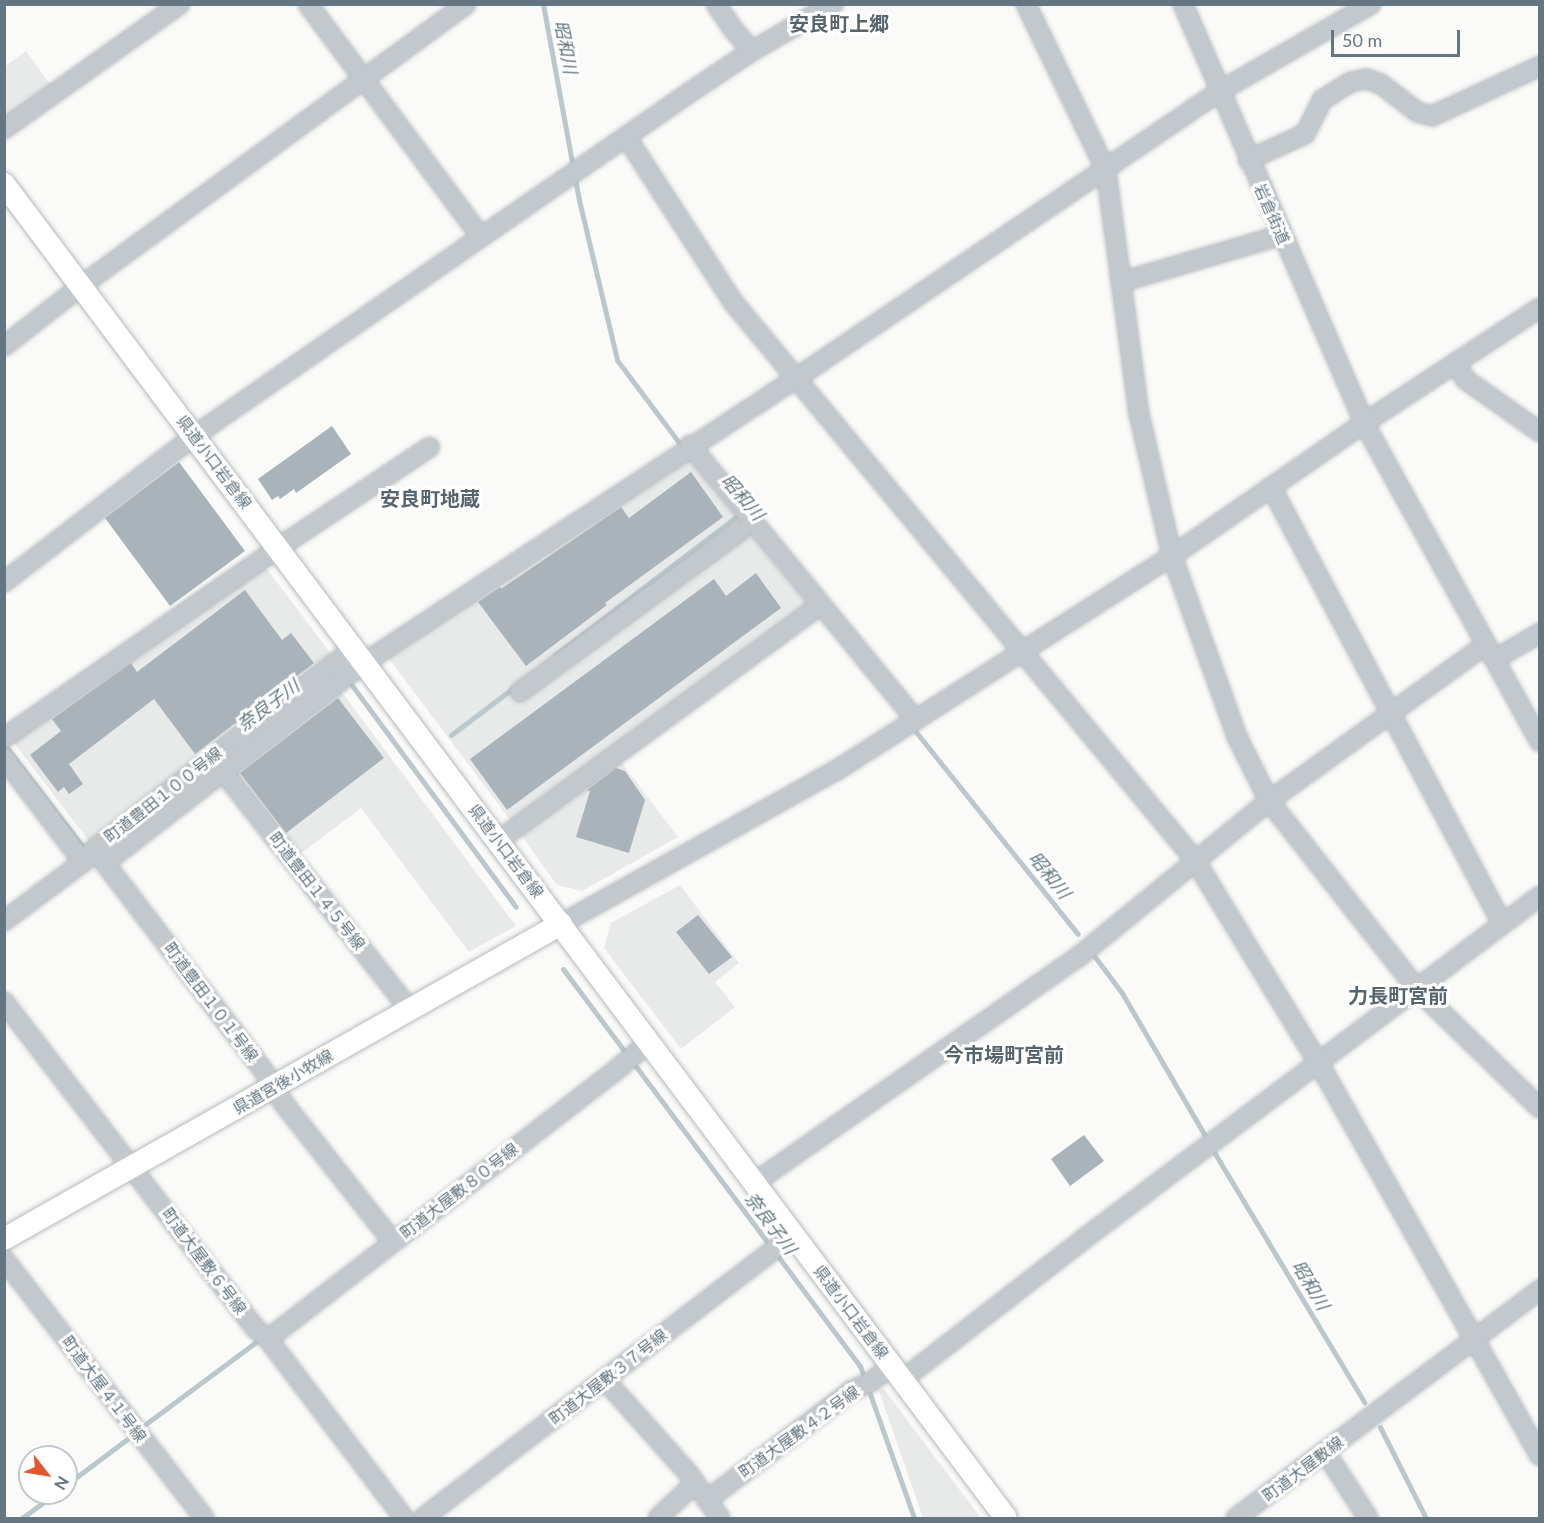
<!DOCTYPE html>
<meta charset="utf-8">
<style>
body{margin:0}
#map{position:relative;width:1544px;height:1523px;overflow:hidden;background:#fafaf8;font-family:Lato,"Noto Sans JP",sans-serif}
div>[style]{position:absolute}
.built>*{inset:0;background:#e8e9e9}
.stream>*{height:5px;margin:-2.5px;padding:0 2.5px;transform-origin:2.5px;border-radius:2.5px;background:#bbc7cb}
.building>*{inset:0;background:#aab3b9}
.roads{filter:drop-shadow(0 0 2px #b5babe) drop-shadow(0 0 2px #b5babe)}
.minor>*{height:18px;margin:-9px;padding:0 9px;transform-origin:9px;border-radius:9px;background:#c3c8cc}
.major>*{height:22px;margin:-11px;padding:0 11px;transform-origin:11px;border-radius:11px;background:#fff}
span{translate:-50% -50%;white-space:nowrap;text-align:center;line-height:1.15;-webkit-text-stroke:6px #fff;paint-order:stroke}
.street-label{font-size:16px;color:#657683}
.water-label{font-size:18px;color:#60757c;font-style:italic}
.quarter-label{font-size:20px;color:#57646e;font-weight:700}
.frame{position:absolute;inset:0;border:6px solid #657683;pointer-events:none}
.north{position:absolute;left:18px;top:1445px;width:60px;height:60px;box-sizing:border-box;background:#fff;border:2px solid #c1c8cd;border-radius:50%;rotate:121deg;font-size:16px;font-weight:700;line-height:24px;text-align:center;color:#657683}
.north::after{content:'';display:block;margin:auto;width:21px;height:27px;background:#e4572e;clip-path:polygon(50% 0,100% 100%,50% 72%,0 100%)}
.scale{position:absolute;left:1331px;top:30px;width:129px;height:27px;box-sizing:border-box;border:3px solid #657683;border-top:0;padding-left:8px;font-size:18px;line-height:21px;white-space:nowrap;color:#657683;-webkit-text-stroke:4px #fff;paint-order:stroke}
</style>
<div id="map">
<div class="built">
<div style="clip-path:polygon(26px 51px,56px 92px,4px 129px,4px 67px)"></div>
<div style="clip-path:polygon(687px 457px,808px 605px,514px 825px,387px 656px)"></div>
<div style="clip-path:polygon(264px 565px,334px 658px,92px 845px,11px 739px)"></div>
<div style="clip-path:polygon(341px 691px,516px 926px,469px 952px,361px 808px,296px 857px,232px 776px)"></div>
<div style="clip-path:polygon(618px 758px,678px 837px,582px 891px,557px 885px,519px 832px)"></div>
<div style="clip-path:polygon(680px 885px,739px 963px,715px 982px,735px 1007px,681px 1049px,604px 948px,611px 923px)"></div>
<div style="clip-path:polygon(883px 1388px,981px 1518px,923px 1518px,879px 1391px)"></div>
</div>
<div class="stream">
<div style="left:543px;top:4px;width:199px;rotate:79.6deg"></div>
<div style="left:579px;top:200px;width:164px;rotate:76.6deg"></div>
<div style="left:617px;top:360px;width:110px;rotate:53.1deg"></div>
<div style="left:555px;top:655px;width:233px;rotate:-37.3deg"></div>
<div style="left:348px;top:680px;width:282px;rotate:53.5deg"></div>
<div style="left:912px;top:727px;width:265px;rotate:51.3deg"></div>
<div style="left:451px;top:735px;width:83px;rotate:-37.1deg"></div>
<div style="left:4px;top:744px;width:136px;rotate:52.5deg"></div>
<div style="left:1092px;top:953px;width:50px;rotate:53.1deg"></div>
<div style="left:1122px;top:993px;width:163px;rotate:59.8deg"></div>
<div style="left:563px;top:969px;width:496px;rotate:53.2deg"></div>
<div style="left:860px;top:1366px;width:161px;rotate:70.4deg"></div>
<div style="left:1214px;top:1152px;width:292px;rotate:59deg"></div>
<div style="left:143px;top:1426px;width:146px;rotate:-36.6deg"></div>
<div style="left:1380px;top:1427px;width:102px;rotate:63.2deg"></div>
<div style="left:66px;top:1485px;width:85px;rotate:-36.9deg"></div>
<div style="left:22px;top:1518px;width:42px;rotate:-36.3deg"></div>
</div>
<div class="building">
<div style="clip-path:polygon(332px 426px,351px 454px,296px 493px,294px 489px,280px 499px,278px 496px,272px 500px,258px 479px)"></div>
<div style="clip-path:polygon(179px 462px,245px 551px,170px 606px,105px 518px)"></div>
<div style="clip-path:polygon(691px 472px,723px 517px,605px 603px,607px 605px,526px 666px,478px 602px,500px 587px,501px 589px,621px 507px,629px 518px)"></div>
<div style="clip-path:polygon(756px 573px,781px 608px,507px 810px,470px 759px,714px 579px,726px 596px)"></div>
<div style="clip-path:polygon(245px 590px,282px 640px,291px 633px,314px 663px,195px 754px,154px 699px,69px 764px,83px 784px,69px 794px,64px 787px,58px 792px,30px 755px,61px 731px,52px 719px,131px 663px,137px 672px)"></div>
<div style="clip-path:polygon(338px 698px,384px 758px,286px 833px,240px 773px)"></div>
<div style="clip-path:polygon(616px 768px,625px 771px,645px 800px,629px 853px,576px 837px,590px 791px,587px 790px)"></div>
<div style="clip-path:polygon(698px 915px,732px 957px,709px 974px,676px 932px)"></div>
<div style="clip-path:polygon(1084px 1135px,1104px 1161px,1070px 1186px,1051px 1159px)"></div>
</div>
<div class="roads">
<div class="minor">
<div style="left:308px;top:4px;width:290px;rotate:53.4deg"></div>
<div style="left:716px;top:4px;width:29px;rotate:56deg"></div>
<div style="left:732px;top:28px;width:30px;rotate:49deg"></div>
<div style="left:1026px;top:4px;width:184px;rotate:64.3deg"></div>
<div style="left:1106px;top:170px;width:246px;rotate:82.3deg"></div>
<div style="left:1139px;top:414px;width:146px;rotate:76.9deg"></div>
<div style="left:1172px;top:556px;width:192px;rotate:70.2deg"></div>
<div style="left:1237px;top:737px;width:72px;rotate:63.4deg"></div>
<div style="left:1269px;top:801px;width:239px;rotate:51.8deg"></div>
<div style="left:1417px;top:989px;width:171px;rotate:44.1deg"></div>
<div style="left:1183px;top:4px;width:456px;rotate:66.6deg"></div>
<div style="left:1364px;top:423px;width:364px;rotate:61.1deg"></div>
<div style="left:4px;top:129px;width:216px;rotate:-35.4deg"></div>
<div style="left:627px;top:138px;width:195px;rotate:57.1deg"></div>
<div style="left:733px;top:302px;width:724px;rotate:50.38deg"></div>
<div style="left:1195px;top:860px;width:237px;rotate:58.7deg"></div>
<div style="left:1318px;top:1062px;width:452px;rotate:60.6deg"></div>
<div style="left:1248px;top:160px;width:63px;rotate:-24.5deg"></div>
<div style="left:1305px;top:134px;width:38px;rotate:-63deg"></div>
<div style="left:1322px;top:100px;width:34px;rotate:-32deg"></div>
<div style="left:1351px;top:82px;width:16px;rotate:-11deg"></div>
<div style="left:1367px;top:79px;width:15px;rotate:20deg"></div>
<div style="left:1381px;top:84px;width:46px;rotate:37.9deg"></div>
<div style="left:1417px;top:112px;width:16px;rotate:15deg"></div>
<div style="left:1432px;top:116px;width:119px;rotate:-24.8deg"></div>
<div style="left:1121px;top:282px;width:168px;rotate:-16.3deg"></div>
<div style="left:4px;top:346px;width:98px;rotate:-37.9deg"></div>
<div style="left:81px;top:286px;width:477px;rotate:-36.2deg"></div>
<div style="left:1455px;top:363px;width:20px;rotate:57deg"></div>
<div style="left:1466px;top:380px;width:90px;rotate:35.1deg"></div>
<div style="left:690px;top:445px;width:356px;rotate:50.6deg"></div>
<div style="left:1271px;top:487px;width:494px;rotate:62.1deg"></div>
<div style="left:4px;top:582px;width:240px;rotate:-37.5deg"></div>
<div style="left:194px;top:436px;width:602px;rotate:-34.72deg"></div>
<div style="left:689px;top:93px;width:76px;rotate:-33.7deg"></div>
<div style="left:752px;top:51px;width:94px;rotate:-30.1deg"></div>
<div style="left:1495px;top:659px;width:52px;rotate:-30deg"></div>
<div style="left:520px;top:692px;width:273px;rotate:-36.2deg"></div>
<div style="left:4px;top:738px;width:333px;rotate:-34.7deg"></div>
<div style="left:278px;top:548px;width:182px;rotate:-33.6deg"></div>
<div style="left:4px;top:758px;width:131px;rotate:52.8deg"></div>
<div style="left:217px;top:764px;width:313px;rotate:51.9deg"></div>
<div style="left:498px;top:841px;width:400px;rotate:-36.2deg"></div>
<div style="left:94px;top:849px;width:278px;rotate:52.6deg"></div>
<div style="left:263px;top:1070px;width:40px;rotate:58deg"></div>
<div style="left:284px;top:1104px;width:176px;rotate:51.7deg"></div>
<div style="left:105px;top:863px;width:327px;rotate:-37.7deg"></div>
<div style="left:364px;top:663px;width:516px;rotate:-33.38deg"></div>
<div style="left:795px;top:379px;width:513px;rotate:-34.12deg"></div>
<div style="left:1220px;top:91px;width:174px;rotate:-29.9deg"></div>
<div style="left:4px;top:921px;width:99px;rotate:-36.8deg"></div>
<div style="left:83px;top:862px;width:17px;rotate:-50deg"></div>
<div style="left:94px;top:849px;width:327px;rotate:-37.7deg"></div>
<div style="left:561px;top:924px;width:316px;rotate:-29.2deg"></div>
<div style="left:837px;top:770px;width:398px;rotate:-32.6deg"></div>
<div style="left:1172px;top:556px;width:234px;rotate:-34.7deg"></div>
<div style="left:1364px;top:423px;width:210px;rotate:-33.2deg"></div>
<div style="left:4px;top:1002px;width:411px;rotate:52.4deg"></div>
<div style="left:255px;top:1328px;width:17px;rotate:40deg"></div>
<div style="left:268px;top:1339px;width:225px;rotate:52.8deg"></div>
<div style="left:754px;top:1183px;width:394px;rotate:-34.9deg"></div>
<div style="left:1077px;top:958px;width:248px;rotate:-39.3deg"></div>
<div style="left:1269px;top:801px;width:265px;rotate:-35.8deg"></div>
<div style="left:4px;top:1259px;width:327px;rotate:52.3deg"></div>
<div style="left:268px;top:1339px;width:448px;rotate:-37.7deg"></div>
<div style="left:622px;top:1065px;width:35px;rotate:-40deg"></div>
<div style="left:605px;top:1380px;width:125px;rotate:48.3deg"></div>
<div style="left:688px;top:1473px;width:55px;rotate:54.6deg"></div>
<div style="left:902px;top:1380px;width:232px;rotate:-37.8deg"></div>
<div style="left:1085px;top:1238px;width:569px;rotate:-36.93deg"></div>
<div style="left:1325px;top:1452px;width:79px;rotate:56.9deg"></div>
<div style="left:707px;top:1500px;width:181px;rotate:-37.1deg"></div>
<div style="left:851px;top:1391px;width:23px;rotate:-25deg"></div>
<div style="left:872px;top:1381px;width:25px;rotate:-37deg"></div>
<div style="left:423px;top:1518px;width:466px;rotate:-37.4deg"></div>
<div style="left:658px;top:1518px;width:51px;rotate:-43.4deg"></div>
<div style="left:1236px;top:1518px;width:380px;rotate:-36.9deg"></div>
</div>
<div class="major">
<div style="left:4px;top:184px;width:1668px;rotate:53.09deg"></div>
<div style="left:4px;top:1239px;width:640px;rotate:-29.49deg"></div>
</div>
</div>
<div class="street-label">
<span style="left:1272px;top:214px;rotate:66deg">岩倉街道</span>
<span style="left:214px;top:462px;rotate:53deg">県道小口岩倉線</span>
<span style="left:163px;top:795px;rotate:-38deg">町道豊田１００号線</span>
<span style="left:506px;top:851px;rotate:53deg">県道小口岩倉線</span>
<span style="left:317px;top:891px;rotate:52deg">町道豊田１４５号線</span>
<span style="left:211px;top:1002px;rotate:53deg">町道豊田１０１号線</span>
<span style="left:283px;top:1082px;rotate:-30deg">県道宮後小牧線</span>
<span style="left:459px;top:1191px;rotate:-38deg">町道大屋敷８０号線</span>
<span style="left:204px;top:1261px;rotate:53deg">町道大屋敷６号線</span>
<span style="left:851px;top:1312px;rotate:53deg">県道小口岩倉線</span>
<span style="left:608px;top:1377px;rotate:-38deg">町道大屋敷３７号線</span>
<span style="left:104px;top:1389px;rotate:53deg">町道大屋４１号線</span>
<span style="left:799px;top:1432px;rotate:-36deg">町道大屋敷４２号線</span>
<span style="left:1303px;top:1469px;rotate:-37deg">町道大屋敷線</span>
</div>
<div class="water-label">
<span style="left:566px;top:47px;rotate:79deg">昭和川</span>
<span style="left:743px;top:497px;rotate:49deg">昭和川</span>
<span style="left:268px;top:705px;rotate:-37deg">奈良子川</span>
<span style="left:1050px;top:875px;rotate:51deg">昭和川</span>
<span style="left:771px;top:1223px;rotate:53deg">奈良子川</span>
<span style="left:1311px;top:1285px;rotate:59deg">昭和川</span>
</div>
<div class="quarter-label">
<span style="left:839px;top:23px">安良町上郷</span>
<span style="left:430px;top:498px">安良町地蔵</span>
<span style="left:1398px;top:995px">力長町宮前</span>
<span style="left:1004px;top:1054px">今市場町宮前</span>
</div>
<div class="frame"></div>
<div class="north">N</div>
<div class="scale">50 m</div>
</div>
